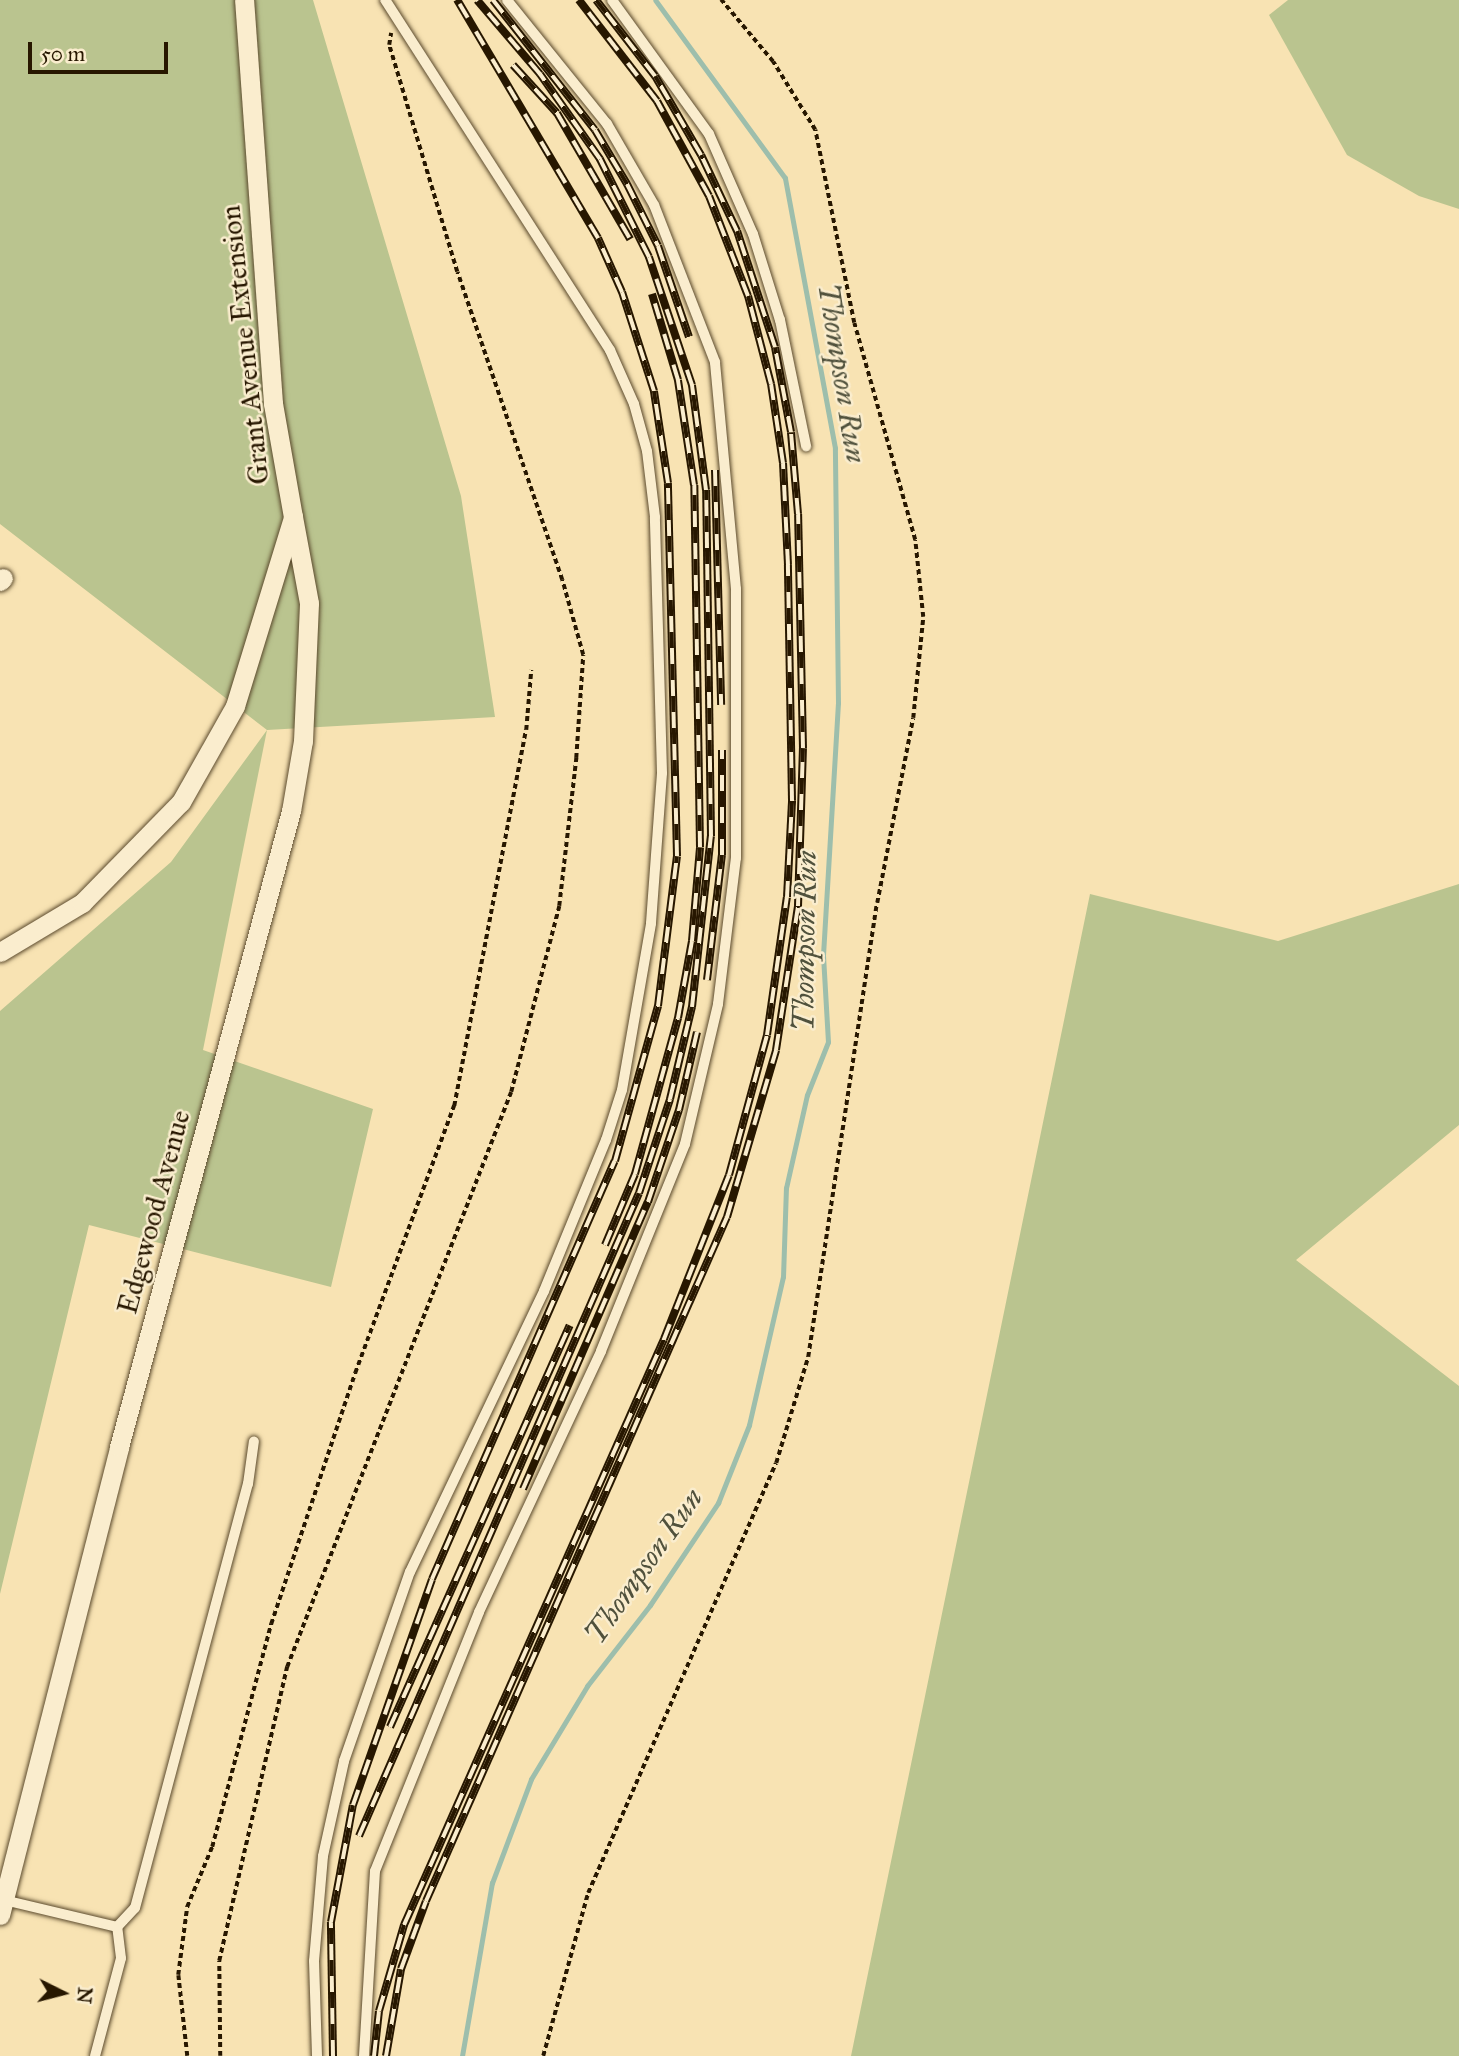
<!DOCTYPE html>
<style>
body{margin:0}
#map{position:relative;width:1459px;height:2056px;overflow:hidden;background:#f8e3b3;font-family:"IM FELL Great Primer",serif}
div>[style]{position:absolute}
.green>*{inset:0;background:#bac48f}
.stream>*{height:5px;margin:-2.5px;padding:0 2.5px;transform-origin:2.5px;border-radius:2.5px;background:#9dbeac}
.path>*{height:3.5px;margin-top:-1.75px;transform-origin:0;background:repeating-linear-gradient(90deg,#271700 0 5px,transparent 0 8.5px)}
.roads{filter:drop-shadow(0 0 2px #5b4a2d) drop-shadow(0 0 2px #5b4a2d)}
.service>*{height:10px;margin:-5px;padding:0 5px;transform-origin:5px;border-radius:5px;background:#faedce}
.minor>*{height:19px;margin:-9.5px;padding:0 9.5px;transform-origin:9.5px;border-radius:9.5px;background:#faedce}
.rail>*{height:8px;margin-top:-4px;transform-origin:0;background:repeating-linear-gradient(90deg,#faedce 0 16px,#271700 0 32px);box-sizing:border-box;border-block:2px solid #271700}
span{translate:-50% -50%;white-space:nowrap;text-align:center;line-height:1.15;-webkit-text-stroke:5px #faedce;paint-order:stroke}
.street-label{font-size:28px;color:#271700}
.water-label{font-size:30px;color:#50513c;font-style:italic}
.north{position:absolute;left:28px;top:1958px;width:70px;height:70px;-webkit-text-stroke:5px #faedce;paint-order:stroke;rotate:96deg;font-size:19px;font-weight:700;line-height:28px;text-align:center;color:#271700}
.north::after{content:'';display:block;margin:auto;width:24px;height:32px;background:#271700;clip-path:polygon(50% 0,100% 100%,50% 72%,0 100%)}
.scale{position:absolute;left:28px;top:42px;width:140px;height:32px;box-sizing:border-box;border:4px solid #271700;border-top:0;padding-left:9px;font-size:21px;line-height:24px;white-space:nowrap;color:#271700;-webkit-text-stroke:5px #faedce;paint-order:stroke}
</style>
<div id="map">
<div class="green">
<div style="clip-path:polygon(0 0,313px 0,461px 496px,495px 717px,267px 730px,203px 1050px,373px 1109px,331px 1287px,89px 1225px,0 1594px,0 1011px,171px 862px,267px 730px,0 524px)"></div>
<div style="clip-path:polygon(1288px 0,1459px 0,1459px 209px,1419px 196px,1347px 155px,1269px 15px)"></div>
<div style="clip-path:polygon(1459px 884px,1459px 1125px,1296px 1260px,1459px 1386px,1459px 2056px,851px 2056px,1090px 894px,1278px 941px)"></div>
</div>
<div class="stream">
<div style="left:462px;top:2056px;width:176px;rotate:-80.2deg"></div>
<div style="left:492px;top:1883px;width:111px;rotate:-69.4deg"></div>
<div style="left:531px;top:1779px;width:109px;rotate:-58.9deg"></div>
<div style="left:587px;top:1686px;width:103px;rotate:-52.1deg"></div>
<div style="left:650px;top:1605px;width:123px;rotate:-56.3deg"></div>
<div style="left:718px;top:1503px;width:84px;rotate:-68.3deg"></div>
<div style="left:749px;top:1425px;width:152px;rotate:-77.1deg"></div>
<div style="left:783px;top:1277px;width:89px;rotate:-88.1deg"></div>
<div style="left:786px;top:1188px;width:95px;rotate:-77.3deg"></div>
<div style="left:807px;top:1095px;width:57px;rotate:-68.4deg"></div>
<div style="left:828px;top:1042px;width:87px;rotate:-93.3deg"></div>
<div style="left:823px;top:955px;width:252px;rotate:-86.6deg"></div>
<div style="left:838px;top:703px;width:255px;rotate:-90.7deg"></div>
<div style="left:835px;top:448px;width:275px;rotate:-100.5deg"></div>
<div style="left:785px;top:178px;width:220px;rotate:-126.1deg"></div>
</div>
<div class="path">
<div style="left:187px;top:2056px;width:81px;rotate:-96.3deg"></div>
<div style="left:178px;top:1975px;width:69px;rotate:-82.5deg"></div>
<div style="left:187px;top:1907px;width:65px;rotate:-67.4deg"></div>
<div style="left:212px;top:1847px;width:231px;rotate:-75.2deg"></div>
<div style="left:271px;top:1624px;width:265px;rotate:-71.5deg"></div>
<div style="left:355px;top:1373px;width:285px;rotate:-69.7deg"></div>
<div style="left:454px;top:1106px;width:383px;rotate:-79.2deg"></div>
<div style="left:526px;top:730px;width:60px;rotate:-85.2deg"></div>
<div style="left:220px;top:2056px;width:95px;rotate:-90.6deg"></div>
<div style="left:219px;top:1961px;width:302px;rotate:-77deg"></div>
<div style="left:287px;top:1667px;width:617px;rotate:-68.72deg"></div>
<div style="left:511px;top:1092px;width:192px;rotate:-75.5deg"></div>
<div style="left:559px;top:906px;width:149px;rotate:-83.4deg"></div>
<div style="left:576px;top:758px;width:103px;rotate:-86.1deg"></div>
<div style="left:583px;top:655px;width:78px;rotate:-105.6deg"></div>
<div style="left:562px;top:580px;width:325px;rotate:-108.8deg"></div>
<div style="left:457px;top:272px;width:237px;rotate:-106.7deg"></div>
<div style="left:389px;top:45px;width:12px;rotate:-81deg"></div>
<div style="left:543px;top:2056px;width:169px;rotate:-74.6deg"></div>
<div style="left:588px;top:1893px;width:469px;rotate:-66.4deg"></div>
<div style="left:776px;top:1463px;width:111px;rotate:-73.2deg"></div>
<div style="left:808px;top:1357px;width:459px;rotate:-81.4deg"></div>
<div style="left:877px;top:903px;width:188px;rotate:-79deg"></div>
<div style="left:913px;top:718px;width:101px;rotate:-84.3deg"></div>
<div style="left:923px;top:617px;width:77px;rotate:-95.9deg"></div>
<div style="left:915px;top:540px;width:225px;rotate:-105.7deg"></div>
<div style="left:854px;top:323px;width:197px;rotate:-101.4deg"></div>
<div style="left:815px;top:130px;width:80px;rotate:-121.7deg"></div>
<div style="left:773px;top:62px;width:81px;rotate:-130deg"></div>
</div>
<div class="roads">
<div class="service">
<div style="left:612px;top:0;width:165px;rotate:54.1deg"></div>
<div style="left:709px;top:134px;width:109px;rotate:66.3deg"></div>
<div style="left:753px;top:234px;width:90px;rotate:72.6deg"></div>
<div style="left:780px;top:320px;width:129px;rotate:78.3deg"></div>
<div style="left:4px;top:1900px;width:116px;rotate:13.4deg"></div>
<div style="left:117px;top:1927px;width:26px;rotate:-47deg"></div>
<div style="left:135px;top:1908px;width:439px;rotate:-75.1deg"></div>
<div style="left:248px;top:1484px;width:43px;rotate:-82.1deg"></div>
<div style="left:95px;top:2056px;width:101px;rotate:-75.1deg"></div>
<div style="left:121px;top:1958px;width:31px;rotate:-97deg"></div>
<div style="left:317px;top:2056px;width:95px;rotate:-91.8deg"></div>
<div style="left:314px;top:1961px;width:105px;rotate:-85.1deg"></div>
<div style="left:323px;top:1856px;width:97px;rotate:-77.5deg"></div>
<div style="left:344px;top:1761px;width:200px;rotate:-70.8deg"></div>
<div style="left:410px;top:1572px;width:311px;rotate:-64.5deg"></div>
<div style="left:544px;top:1291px;width:163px;rotate:-67.7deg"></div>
<div style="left:606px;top:1140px;width:52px;rotate:-72.3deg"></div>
<div style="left:622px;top:1090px;width:169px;rotate:-80.1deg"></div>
<div style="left:651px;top:923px;width:150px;rotate:-85.8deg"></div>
<div style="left:662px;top:773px;width:256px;rotate:-91.6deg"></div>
<div style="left:655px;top:517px;width:66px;rotate:-96.9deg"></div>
<div style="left:647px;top:451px;width:49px;rotate:-105.5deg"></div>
<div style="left:634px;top:404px;width:59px;rotate:-114deg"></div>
<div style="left:610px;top:350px;width:416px;rotate:-122.7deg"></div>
<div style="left:364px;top:2056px;width:185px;rotate:-86.6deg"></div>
<div style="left:375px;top:1871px;width:279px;rotate:-68.1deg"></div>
<div style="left:479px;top:1612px;width:288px;rotate:-64.9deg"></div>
<div style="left:601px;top:1351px;width:223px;rotate:-67.9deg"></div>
<div style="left:685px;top:1144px;width:144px;rotate:-76.7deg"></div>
<div style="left:718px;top:1004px;width:147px;rotate:-83deg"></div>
<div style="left:736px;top:858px;width:269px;rotate:-90deg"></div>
<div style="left:736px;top:589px;width:228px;rotate:-95.3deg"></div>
<div style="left:715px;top:362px;width:168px;rotate:-111.2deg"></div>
<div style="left:654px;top:205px;width:94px;rotate:-120.1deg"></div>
<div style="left:607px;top:124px;width:159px;rotate:-128.9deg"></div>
</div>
<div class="minor">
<div style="left:0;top:581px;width:4px;rotate:-45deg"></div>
<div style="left:0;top:952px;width:96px;rotate:-30.9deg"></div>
<div style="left:82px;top:903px;width:141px;rotate:-45.6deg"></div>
<div style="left:181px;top:802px;width:110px;rotate:-60.6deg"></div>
<div style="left:235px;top:706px;width:198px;rotate:-72.9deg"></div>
<div style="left:293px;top:517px;width:116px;rotate:-100deg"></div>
<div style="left:273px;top:403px;width:404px;rotate:-94.1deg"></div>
<div style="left:0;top:1915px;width:483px;rotate:-75.7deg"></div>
<div style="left:119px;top:1447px;width:659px;rotate:-74.87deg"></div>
<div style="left:291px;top:811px;width:71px;rotate:-80.3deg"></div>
<div style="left:303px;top:741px;width:138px;rotate:-87.5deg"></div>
<div style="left:309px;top:603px;width:87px;rotate:-100.5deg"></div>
</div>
</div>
<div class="rail">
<div style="left:493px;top:0;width:165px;rotate:51.9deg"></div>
<div style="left:595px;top:130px;width:63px;rotate:59.3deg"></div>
<div style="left:627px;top:184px;width:69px;rotate:63.4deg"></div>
<div style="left:658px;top:246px;width:96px;rotate:71.2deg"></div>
<div style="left:513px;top:65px;width:65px;rotate:47.5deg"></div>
<div style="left:557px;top:113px;width:146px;rotate:59.9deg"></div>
<div style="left:715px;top:470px;width:235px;rotate:88.5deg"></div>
<div style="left:707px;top:980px;width:126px;rotate:-83.2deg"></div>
<div style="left:722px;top:855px;width:105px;rotate:-90deg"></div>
<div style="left:605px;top:1245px;width:77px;rotate:-67.1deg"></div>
<div style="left:635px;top:1174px;width:162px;rotate:-74.6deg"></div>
<div style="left:678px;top:1018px;width:78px;rotate:-79.7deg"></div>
<div style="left:692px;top:941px;width:94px;rotate:-85.1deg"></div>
<div style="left:700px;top:847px;width:362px;rotate:-90.9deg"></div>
<div style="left:694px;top:485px;width:106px;rotate:-98.7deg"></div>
<div style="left:678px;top:380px;width:90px;rotate:-106.8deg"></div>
<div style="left:523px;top:1489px;width:313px;rotate:-66.5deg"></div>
<div style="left:648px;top:1202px;width:97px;rotate:-71.4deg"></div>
<div style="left:679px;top:1110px;width:80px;rotate:-77deg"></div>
<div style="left:390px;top:1727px;width:440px;rotate:-65.9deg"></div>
<div style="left:359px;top:1836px;width:701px;rotate:-66.47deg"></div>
<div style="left:639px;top:1193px;width:99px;rotate:-71.7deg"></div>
<div style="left:670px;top:1099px;width:95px;rotate:-76.6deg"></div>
<div style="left:692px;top:1007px;width:172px;rotate:-83.7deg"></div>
<div style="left:711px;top:836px;width:346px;rotate:-90.8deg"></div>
<div style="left:706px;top:490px;width:106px;rotate:-97.6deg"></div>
<div style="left:692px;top:385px;width:135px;rotate:-108.6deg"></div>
<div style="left:649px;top:257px;width:110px;rotate:-116.6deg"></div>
<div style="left:600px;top:159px;width:104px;rotate:-125.2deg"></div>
<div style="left:540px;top:74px;width:97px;rotate:-130.4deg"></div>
<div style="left:333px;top:2056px;width:134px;rotate:-90.9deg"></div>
<div style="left:331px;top:1922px;width:119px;rotate:-79.4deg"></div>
<div style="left:353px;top:1805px;width:239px;rotate:-70.7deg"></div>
<div style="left:432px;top:1579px;width:456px;rotate:-66.4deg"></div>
<div style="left:615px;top:1161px;width:161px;rotate:-74.5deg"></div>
<div style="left:658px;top:1006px;width:151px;rotate:-82.8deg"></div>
<div style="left:677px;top:856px;width:373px;rotate:-91.4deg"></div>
<div style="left:668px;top:483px;width:93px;rotate:-98.7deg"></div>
<div style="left:654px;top:391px;width:104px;rotate:-107.9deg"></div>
<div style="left:622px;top:292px;width:59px;rotate:-114deg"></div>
<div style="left:598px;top:238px;width:277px;rotate:-120.6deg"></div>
<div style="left:374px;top:2056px;width:45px;rotate:-83.7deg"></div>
<div style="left:379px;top:2011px;width:90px;rotate:-73.8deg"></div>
<div style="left:404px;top:1925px;width:641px;rotate:-66.07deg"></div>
<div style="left:664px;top:1339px;width:176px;rotate:-68.4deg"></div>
<div style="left:729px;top:1175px;width:145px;rotate:-74.8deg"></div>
<div style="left:767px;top:1035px;width:139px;rotate:-81.8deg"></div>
<div style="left:787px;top:897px;width:97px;rotate:-87deg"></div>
<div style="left:792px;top:800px;width:235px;rotate:-91deg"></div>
<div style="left:788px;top:565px;width:102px;rotate:-92.8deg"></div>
<div style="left:783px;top:463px;width:80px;rotate:-98.6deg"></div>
<div style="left:771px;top:384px;width:91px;rotate:-104.6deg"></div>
<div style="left:748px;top:296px;width:107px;rotate:-111.3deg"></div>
<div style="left:709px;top:196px;width:108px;rotate:-118.7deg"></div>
<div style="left:657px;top:101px;width:128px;rotate:-127.7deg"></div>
<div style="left:386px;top:2056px;width:88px;rotate:-80.2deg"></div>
<div style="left:401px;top:1969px;width:72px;rotate:-69.8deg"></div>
<div style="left:426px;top:1901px;width:747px;rotate:-66.25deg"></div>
<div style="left:727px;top:1217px;width:174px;rotate:-73.6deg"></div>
<div style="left:776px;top:1050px;width:146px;rotate:-81.3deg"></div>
<div style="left:798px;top:906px;width:158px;rotate:-88.2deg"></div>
<div style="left:803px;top:748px;width:234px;rotate:-91.2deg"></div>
<div style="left:798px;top:514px;width:82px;rotate:-94.9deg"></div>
<div style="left:791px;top:432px;width:86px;rotate:-100.7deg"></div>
<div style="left:775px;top:347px;width:122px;rotate:-108.1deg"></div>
<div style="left:737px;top:231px;width:84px;rotate:-115.3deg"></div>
<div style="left:701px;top:155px;width:91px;rotate:-120.2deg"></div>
<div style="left:655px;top:76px;width:96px;rotate:-127.8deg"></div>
</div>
<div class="street-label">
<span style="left:245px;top:345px;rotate:-96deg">Grant Avenue Extension</span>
<span style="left:154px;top:1212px;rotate:-75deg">Edgewood Avenue</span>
</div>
<div class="water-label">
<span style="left:842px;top:373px;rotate:81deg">Thompson Run</span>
<span style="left:805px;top:941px;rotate:-89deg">Thompson Run</span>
<span style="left:644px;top:1566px;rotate:-55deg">Thompson Run</span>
</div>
<div class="north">N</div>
<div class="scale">50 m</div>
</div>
